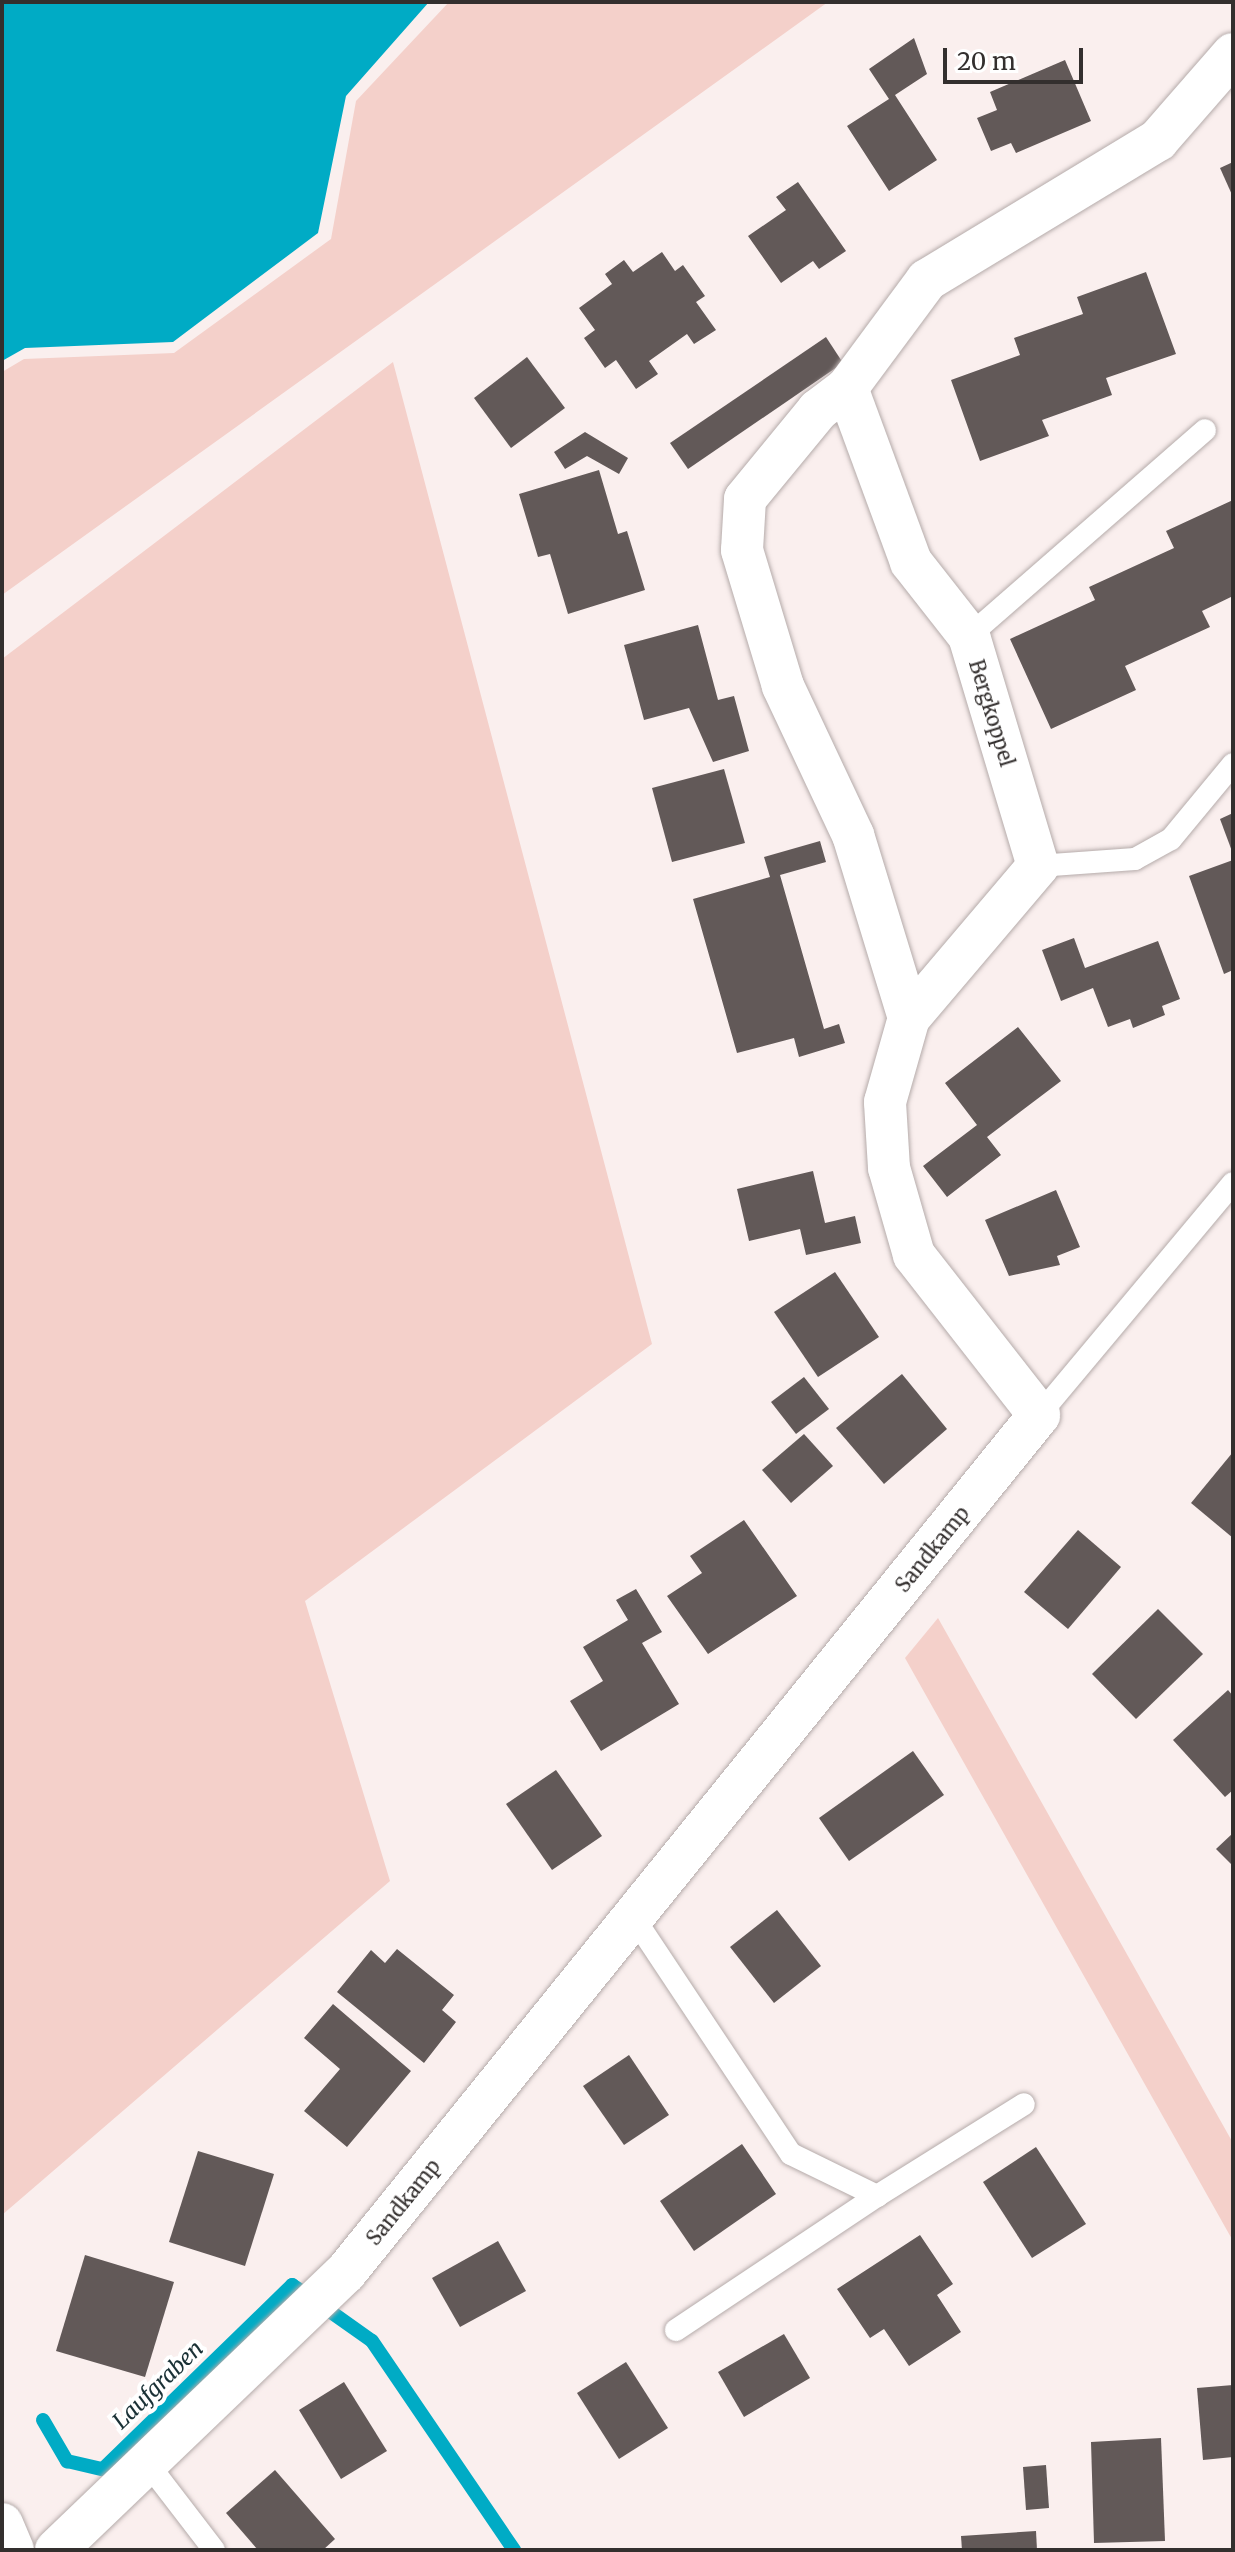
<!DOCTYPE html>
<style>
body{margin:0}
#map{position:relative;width:1235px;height:2552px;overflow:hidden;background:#faefee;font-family:Merriweather,serif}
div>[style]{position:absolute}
.green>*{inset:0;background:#f4d0ca}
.water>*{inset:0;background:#00abc5}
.stream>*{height:14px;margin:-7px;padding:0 7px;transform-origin:7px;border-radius:7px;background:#00abc5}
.building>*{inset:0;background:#625958}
.roads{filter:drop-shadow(0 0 2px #b5abaa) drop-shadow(0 0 2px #b5abaa)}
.service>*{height:22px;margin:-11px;padding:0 11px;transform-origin:11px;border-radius:11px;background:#fff}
.minor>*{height:42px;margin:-21px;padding:0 21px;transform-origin:21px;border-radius:21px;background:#fff}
span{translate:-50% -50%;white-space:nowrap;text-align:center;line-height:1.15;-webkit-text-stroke:8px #fff;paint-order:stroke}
.street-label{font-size:20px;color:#332f2e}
.water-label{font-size:22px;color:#1a3136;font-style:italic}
.frame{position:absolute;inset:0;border:4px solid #332f2e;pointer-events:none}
.scale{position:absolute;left:943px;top:48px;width:140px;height:36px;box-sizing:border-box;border:4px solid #332f2e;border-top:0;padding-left:10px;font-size:24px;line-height:28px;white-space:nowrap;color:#332f2e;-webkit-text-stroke:6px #fff;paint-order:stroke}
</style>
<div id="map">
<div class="green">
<div style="clip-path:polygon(449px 2px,828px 2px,2px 595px,2px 372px,24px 359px,174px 353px,331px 239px,356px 101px)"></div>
<div style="clip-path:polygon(393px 362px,652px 1344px,305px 1601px,390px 1881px,2px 2215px,2px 659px)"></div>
<div style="clip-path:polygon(938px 1618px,1233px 2143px,1233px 2241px,905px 1658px)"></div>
</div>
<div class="water">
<div style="clip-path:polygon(2px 2px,429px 2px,346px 96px,318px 233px,173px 342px,25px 348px,2px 361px)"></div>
</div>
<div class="stream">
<div style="left:331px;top:2312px;width:50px;rotate:35.3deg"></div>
<div style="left:372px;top:2341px;width:253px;rotate:55.8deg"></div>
<div style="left:43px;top:2420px;width:48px;rotate:59.7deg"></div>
<div style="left:67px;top:2461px;width:37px;rotate:13deg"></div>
<div style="left:103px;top:2469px;width:264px;rotate:-44.2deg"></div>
<div style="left:292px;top:2285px;width:17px;rotate:33deg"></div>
</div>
<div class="building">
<div style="clip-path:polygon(914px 38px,927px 74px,895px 95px,937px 160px,889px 191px,847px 126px,889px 99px,869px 69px)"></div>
<div style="clip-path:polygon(1065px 60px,1091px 121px,1016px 153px,1011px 143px,991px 151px,977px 118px,997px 110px,990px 92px)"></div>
<div style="clip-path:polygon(1233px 162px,1233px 197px,1220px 168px)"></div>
<div style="clip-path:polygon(798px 182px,846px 251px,819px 269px,813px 261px,781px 283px,748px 236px,786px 210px,776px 197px)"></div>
<div style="clip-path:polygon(662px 252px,675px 271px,683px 265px,705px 296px,696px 302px,716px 330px,694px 344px,687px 334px,649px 361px,658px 374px,636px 389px,616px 360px,605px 368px,584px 338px,595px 330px,579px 308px,612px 284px,605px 274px,624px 260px,633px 272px)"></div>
<div style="clip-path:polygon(1146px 272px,1176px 354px,1106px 378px,1112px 395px,1042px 420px,1049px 436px,980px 461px,951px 380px,1020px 355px,1014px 338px,1083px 314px,1077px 297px)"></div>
<div style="clip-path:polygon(826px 337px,843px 363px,688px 469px,670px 443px)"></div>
<div style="clip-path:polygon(527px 357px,565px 408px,511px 448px,474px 398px)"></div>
<div style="clip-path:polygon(585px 432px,628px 458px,619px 474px,587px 456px,565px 469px,554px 452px)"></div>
<div style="clip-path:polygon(599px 470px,618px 534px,627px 531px,645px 590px,568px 614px,550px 554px,538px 557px,519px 494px)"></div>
<div style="clip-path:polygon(1233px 500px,1233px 596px,1202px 611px,1210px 627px,1125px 666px,1136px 690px,1051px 729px,1010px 639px,1095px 600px,1089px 587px,1174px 548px,1166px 531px)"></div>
<div style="clip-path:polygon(698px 625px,718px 700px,734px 696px,749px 751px,713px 762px,689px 708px,644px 720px,624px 645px)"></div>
<div style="clip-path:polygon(724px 769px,745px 843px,672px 862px,652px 788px)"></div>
<div style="clip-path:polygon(1233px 813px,1233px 854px,1220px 819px)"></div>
<div style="clip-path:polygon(820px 841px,826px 862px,780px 875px,824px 1029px,839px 1024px,845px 1043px,799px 1057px,794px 1038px,737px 1053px,693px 899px,770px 877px,764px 857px)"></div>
<div style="clip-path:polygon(1233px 860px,1233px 970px,1224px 974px,1189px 876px)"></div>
<div style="clip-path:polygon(1074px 938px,1085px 968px,1158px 941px,1180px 999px,1162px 1006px,1165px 1015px,1133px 1028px,1130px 1019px,1108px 1027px,1093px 988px,1061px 1001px,1042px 950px)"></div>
<div style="clip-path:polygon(1018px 1027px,1061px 1081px,987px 1137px,1001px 1155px,947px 1197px,923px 1166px,977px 1125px,945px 1083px)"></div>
<div style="clip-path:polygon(813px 1171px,825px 1223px,855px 1216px,861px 1243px,806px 1255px,800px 1229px,749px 1241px,737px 1189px)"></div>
<div style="clip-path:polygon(1056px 1190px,1080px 1247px,1057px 1256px,1060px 1265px,1009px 1276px,985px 1220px)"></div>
<div style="clip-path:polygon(835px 1272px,879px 1337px,818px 1377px,774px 1312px)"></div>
<div style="clip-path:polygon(902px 1374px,947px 1429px,884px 1484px,836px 1428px)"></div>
<div style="clip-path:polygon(804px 1377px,829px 1409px,796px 1434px,771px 1402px)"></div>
<div style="clip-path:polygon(804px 1434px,833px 1466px,791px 1503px,762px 1470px)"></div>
<div style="clip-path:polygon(1233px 1452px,1233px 1538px,1191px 1503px)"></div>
<div style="clip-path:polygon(744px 1520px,797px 1596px,708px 1654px,667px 1596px,702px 1573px,690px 1556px)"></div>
<div style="clip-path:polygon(1078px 1530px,1121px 1567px,1068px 1629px,1024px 1592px)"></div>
<div style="clip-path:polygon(636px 1589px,662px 1632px,642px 1643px,679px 1704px,601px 1751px,570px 1701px,603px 1681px,583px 1647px,628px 1620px,616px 1600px)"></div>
<div style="clip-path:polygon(1158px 1609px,1203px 1654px,1136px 1719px,1092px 1674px)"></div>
<div style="clip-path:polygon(1228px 1690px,1233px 1696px,1233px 1790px,1225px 1797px,1173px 1740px)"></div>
<div style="clip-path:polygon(913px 1751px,944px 1795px,849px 1861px,819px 1818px)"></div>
<div style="clip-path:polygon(556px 1770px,602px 1836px,552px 1870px,506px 1804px)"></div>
<div style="clip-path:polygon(1233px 1833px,1233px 1866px,1216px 1849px)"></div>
<div style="clip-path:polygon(777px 1910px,821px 1966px,774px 2003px,730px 1947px)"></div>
<div style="clip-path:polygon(397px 1949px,454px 1995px,442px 2010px,456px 2022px,424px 2063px,337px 1992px,371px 1950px,385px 1963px)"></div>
<div style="clip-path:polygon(333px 2004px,411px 2071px,347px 2147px,304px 2111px,340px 2069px,304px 2038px)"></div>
<div style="clip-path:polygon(629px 2055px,669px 2115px,624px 2145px,583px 2086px)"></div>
<div style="clip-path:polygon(742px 2144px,776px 2194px,694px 2251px,660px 2201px)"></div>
<div style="clip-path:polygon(1036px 2147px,1086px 2224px,1032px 2258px,983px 2182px)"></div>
<div style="clip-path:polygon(198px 2151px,274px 2174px,245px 2266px,169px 2242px)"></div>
<div style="clip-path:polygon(920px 2235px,953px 2284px,937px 2295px,961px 2332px,909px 2366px,884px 2329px,870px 2338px,837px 2289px)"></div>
<div style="clip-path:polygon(498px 2241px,526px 2291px,460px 2327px,432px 2278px)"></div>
<div style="clip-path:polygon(85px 2255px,174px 2282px,145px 2377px,56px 2351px)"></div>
<div style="clip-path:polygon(784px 2334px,810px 2378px,744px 2417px,718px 2372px)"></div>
<div style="clip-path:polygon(626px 2362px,668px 2428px,619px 2459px,577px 2393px)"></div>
<div style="clip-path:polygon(344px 2382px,387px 2451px,341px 2479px,299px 2410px)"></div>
<div style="clip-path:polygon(1233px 2385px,1233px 2457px,1203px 2460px,1197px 2388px)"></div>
<div style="clip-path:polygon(1161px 2438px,1165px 2541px,1094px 2543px,1091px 2442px)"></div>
<div style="clip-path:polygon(1046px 2465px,1049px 2508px,1026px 2510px,1023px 2467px)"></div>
<div style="clip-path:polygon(275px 2470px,335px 2539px,323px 2550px,258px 2550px,226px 2513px)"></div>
<div style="clip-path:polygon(1036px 2531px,1037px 2550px,962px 2550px,961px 2536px)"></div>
</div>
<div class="roads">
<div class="service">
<div style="left:969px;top:636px;width:313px;rotate:-41.1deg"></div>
<div style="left:1038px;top:866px;width:97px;rotate:-4.1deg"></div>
<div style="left:1135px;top:859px;width:41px;rotate:-29.1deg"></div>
<div style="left:1171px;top:839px;width:97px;rotate:-50.4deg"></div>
<div style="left:1039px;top:1415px;width:302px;rotate:-50.1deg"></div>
<div style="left:634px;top:1918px;width:283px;rotate:56.4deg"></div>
<div style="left:791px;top:2154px;width:96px;rotate:26deg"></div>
<div style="left:877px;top:2196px;width:173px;rotate:-32deg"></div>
<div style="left:676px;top:2330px;width:242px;rotate:-33.7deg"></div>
<div style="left:148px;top:2464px;width:108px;rotate:52.5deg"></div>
</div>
<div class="minor">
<div style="left:847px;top:388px;width:185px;rotate:69.8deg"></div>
<div style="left:911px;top:562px;width:94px;rotate:51.9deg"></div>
<div style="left:969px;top:636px;width:240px;rotate:73.3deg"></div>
<div style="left:1038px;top:866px;width:199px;rotate:130.3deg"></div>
<div style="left:2px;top:2524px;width:28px;rotate:67deg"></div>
<div style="left:56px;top:2550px;width:402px;rotate:-43.8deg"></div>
<div style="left:346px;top:2272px;width:1102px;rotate:-51.04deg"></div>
<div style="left:1039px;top:1415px;width:203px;rotate:-128deg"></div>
<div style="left:914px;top:1255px;width:91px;rotate:-106deg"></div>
<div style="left:889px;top:1168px;width:66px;rotate:-93.5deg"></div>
<div style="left:885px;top:1102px;width:87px;rotate:-74.1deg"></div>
<div style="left:909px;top:1018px;width:191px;rotate:-107deg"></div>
<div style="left:853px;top:835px;width:165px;rotate:-115.2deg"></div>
<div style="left:783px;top:686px;width:142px;rotate:-106.8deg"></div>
<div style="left:742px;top:550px;width:51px;rotate:-86.6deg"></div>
<div style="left:745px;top:499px;width:115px;rotate:-50.6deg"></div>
<div style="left:818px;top:410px;width:36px;rotate:-37deg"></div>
<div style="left:847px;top:388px;width:134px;rotate:-53.5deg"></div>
<div style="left:927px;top:280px;width:270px;rotate:-31.2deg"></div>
<div style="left:1158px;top:140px;width:114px;rotate:-48.9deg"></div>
</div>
</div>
<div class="street-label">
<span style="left:992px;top:713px;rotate:73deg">Bergkoppel</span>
<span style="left:932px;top:1549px;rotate:-51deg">Sandkamp</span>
<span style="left:403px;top:2202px;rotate:-51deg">Sandkamp</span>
</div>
<div class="water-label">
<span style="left:158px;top:2385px;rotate:-44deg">Laufgraben</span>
</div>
<div class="frame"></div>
<div class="scale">20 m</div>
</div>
